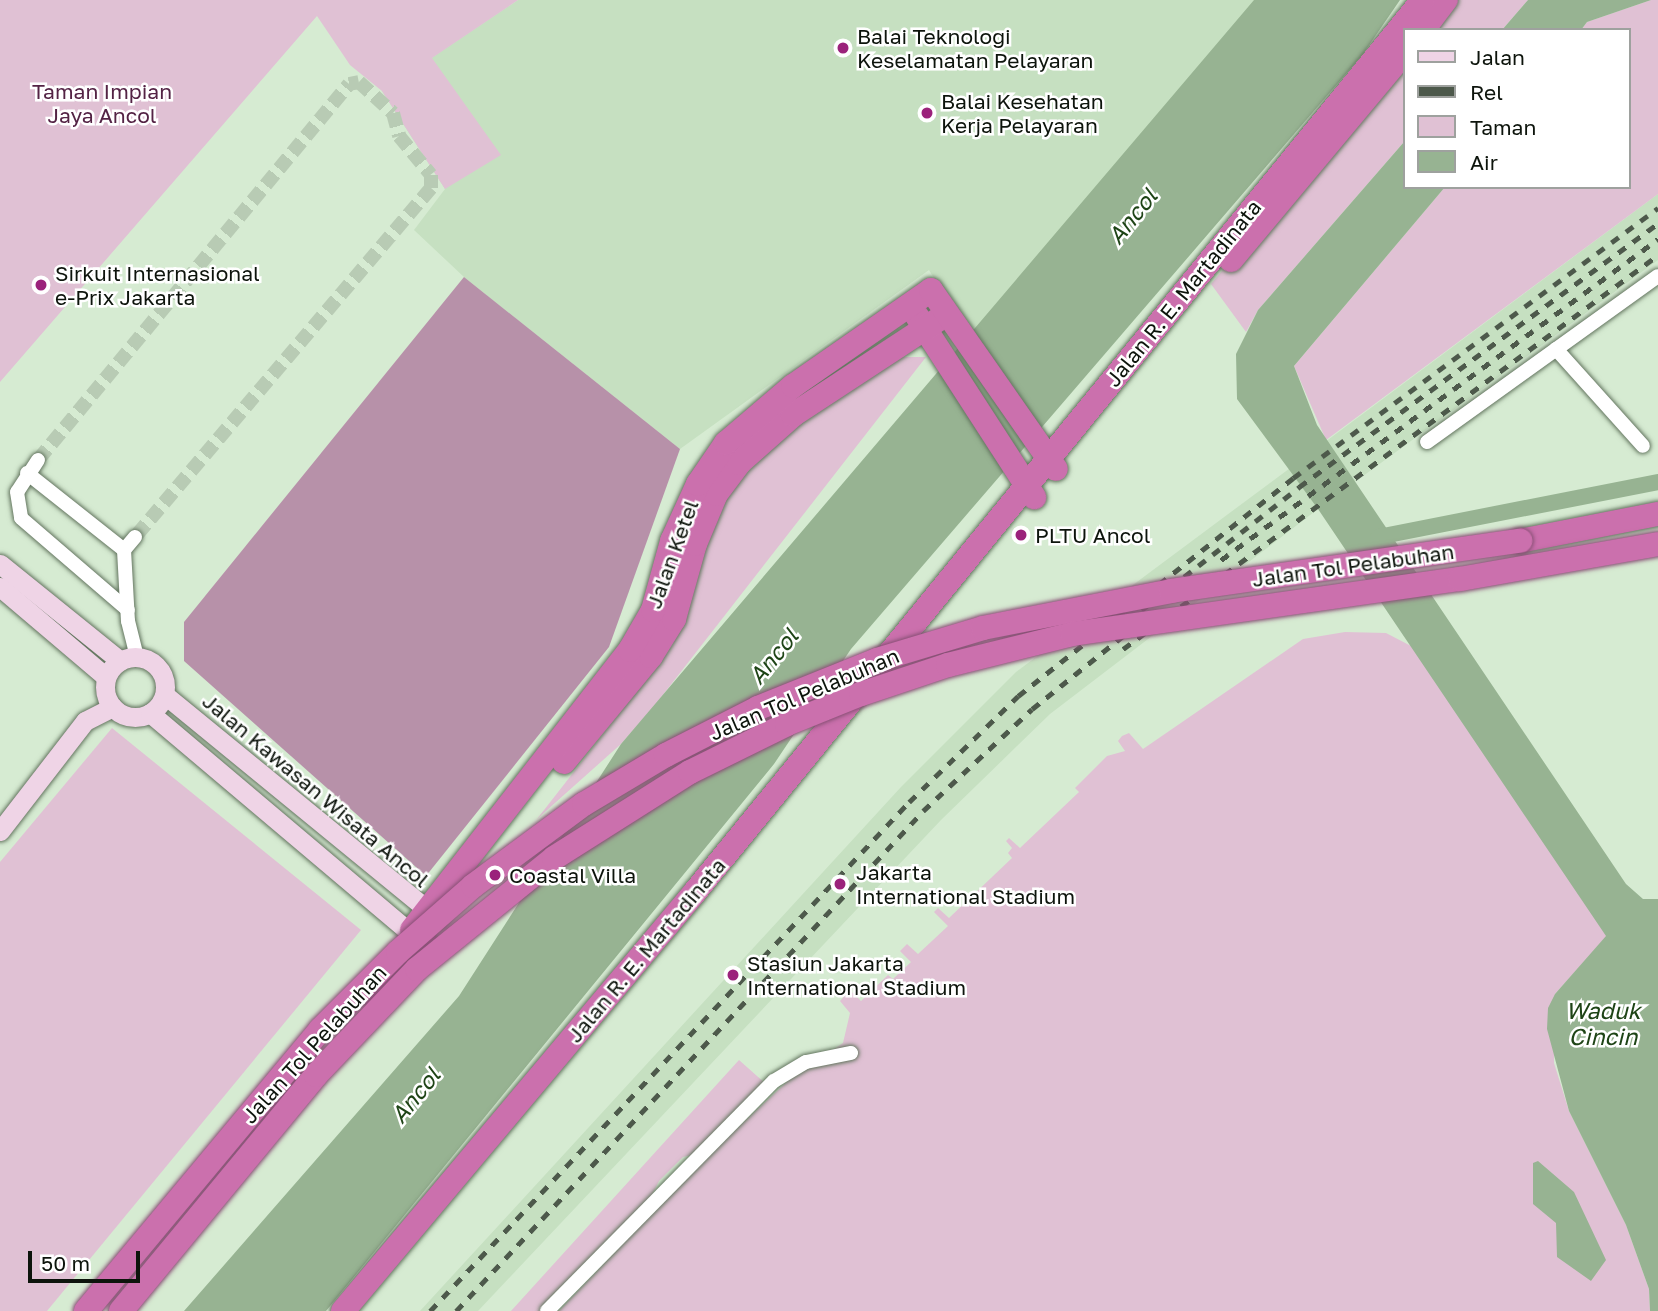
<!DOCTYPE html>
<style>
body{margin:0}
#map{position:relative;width:1658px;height:1311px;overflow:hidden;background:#d6ebd2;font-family:"Golos Text",sans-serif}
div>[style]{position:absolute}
.built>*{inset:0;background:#c6e0c1}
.green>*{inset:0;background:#e0c1d4}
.forest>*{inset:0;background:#b791a9}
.water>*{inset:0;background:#97b392}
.canal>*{height:16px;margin:-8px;padding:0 8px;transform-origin:8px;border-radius:8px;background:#97b392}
.street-tunnel>*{height:14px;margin-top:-7px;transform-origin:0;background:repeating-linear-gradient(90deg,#b8cbb4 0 14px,transparent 0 21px)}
.roads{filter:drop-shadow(0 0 2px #63755f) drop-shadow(0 0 2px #63755f)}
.street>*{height:14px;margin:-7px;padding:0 7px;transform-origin:7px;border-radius:7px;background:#fff}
.secondary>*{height:19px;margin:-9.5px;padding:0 9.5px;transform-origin:9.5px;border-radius:9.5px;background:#efd4e6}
.secondary>.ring{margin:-9.5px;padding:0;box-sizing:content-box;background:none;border:19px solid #efd4e6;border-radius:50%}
.highway>*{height:24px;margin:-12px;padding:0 12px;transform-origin:12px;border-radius:12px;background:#cb70ad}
.rail>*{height:4.5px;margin-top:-2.25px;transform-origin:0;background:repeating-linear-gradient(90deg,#4d594b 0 9px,transparent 0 18px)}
.bridges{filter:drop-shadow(0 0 2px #885075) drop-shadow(0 0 2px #885075)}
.highway-bridge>*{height:24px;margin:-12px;padding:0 12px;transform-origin:12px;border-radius:12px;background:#cb70ad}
.dots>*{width:19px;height:19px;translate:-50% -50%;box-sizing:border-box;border:4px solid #fff;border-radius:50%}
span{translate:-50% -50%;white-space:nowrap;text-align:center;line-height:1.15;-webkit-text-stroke:5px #fff;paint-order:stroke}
.poi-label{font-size:21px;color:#0d140c}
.left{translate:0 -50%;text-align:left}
.park-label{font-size:21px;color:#542345}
.street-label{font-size:21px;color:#0d140c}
.water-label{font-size:23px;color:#1e4416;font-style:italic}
.legend{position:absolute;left:1403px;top:28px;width:228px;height:161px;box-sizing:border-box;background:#fff;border:2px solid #9ea19e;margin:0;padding:9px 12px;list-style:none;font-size:21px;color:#0d140c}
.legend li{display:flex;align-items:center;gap:14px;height:35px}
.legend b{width:35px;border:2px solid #9ea19e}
.scale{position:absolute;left:28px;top:1251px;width:112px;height:32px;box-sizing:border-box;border:4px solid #0d140c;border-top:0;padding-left:9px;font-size:21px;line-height:24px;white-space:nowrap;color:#0d140c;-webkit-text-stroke:5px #fff;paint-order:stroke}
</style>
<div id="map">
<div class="built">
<div style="clip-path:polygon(518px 0,1255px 0,970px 338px,929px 270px,680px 449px,464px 277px,414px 230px,445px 189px,382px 91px)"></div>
<div style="clip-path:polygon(1658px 194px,1658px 260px,1318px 509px,1050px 714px,941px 820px,478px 1311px,420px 1311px,901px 787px,1016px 672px)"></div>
</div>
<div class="green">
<div style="clip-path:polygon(0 0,518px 0,432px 58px,501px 155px,445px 189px,382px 91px,350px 65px,317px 16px,0 382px)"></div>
<div style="clip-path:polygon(1446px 0,1528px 0,1502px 30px,1423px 30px)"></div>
<div style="clip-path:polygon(1651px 0,1658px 0,1658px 194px,1326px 440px,1294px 366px,1445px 187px,1628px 187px,1628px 30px,1581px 30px,1587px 22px)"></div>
<div style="clip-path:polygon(1404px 53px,1404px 142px,1258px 310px,1246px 332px,1211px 284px)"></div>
<div style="clip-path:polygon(899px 357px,926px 357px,655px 705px,621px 744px,537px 819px,673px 645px,703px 548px,727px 493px,788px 433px)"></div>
<div style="clip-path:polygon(1345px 632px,1386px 633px,1411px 646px,1607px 936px,1555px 994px,1554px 1063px,1569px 1111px,1626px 1225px,1649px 1289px,1650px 1311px,559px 1311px,698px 1165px,791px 1078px,843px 1043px,850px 1013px,840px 1001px,850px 990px,861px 1001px,888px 975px,893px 979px,911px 962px,900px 951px,907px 944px,918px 954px,948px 926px,934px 912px,938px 908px,949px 918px,1012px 858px,1008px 853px,1012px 848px,1006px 841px,1009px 838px,1020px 848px,1079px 792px,1075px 788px,1107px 756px,1125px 751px,1118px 741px,1122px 736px,1129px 733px,1143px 749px,1303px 639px)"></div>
<div style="clip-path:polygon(112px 728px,361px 930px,47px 1311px,0 1311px,0 862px)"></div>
<div style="clip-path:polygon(739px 1060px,766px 1084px,696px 1154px,683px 1157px,659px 1181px,651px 1197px,543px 1311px,511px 1311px)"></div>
</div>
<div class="forest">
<div style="clip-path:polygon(464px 277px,680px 449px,609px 647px,426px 876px,184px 661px,184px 622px)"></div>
</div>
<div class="water">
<div style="clip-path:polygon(1254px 0,1400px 0,1363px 54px,851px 649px,774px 764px,326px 1311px,184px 1311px,459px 996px,621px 744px)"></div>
<div style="clip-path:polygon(1528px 0,1651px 0,1587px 22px,1581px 30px,1502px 30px)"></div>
<div style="clip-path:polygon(1404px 142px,1404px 187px,1445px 187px,1294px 366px,1317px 425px,1626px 884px,1643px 899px,1658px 899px,1658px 1311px,1650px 1311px,1649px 1289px,1626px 1225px,1569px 1111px,1547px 1029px,1548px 1008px,1555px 994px,1606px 936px,1318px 509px,1237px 399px,1236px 354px,1258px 310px)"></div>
<div style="clip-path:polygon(1538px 1161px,1574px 1192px,1606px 1260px,1591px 1281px,1557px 1257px,1556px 1223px,1533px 1204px,1533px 1163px)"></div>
</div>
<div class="canal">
<div style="left:1378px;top:537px;width:285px;rotate:-11.1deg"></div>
</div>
<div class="street-tunnel">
<div style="left:38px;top:460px;width:488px;rotate:-50.4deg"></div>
<div style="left:349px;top:84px;width:10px;rotate:-11deg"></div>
<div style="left:359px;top:82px;width:46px;rotate:42.4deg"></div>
<div style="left:393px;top:113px;width:24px;rotate:75deg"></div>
<div style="left:399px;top:136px;width:50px;rotate:50.6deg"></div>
<div style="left:431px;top:175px;width:13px;rotate:90deg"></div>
<div style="left:431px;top:188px;width:458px;rotate:130.3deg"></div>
</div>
<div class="roads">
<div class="street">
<div style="left:1556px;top:349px;width:130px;rotate:48.1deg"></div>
<div style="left:1427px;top:442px;width:284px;rotate:-35.7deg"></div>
<div style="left:38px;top:460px;width:38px;rotate:123deg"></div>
<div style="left:17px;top:492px;width:26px;rotate:81deg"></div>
<div style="left:21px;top:518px;width:141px;rotate:40.7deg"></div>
<div style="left:27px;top:473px;width:124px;rotate:38.4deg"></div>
<div style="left:135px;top:537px;width:17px;rotate:130deg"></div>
<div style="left:124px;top:550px;width:71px;rotate:86.8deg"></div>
<div style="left:128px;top:621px;width:36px;rotate:76deg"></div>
<div style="left:547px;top:1311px;width:323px;rotate:-45.4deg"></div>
<div style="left:774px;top:1081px;width:37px;rotate:-31deg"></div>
<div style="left:806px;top:1062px;width:46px;rotate:-11.3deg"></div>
</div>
<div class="secondary">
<div style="left:0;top:564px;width:154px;rotate:38.9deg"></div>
<div style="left:0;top:587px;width:139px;rotate:40.3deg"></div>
<div class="ring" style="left:105px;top:657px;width:41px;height:41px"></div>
<div style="left:165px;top:695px;width:352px;rotate:39.3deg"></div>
<div style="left:150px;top:713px;width:353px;rotate:40.2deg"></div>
<div style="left:0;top:831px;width:139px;rotate:-52.3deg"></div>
<div style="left:85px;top:721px;width:31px;rotate:-27deg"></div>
</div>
<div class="highway">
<div style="left:1423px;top:30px;width:38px;rotate:-53deg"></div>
<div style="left:1231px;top:260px;width:270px;rotate:-50.1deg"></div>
<div style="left:917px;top:316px;width:216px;rotate:57.1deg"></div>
<div style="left:1520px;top:541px;width:141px;rotate:-11.1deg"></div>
<div style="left:564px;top:762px;width:137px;rotate:-50.6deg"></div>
<div style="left:651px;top:656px;width:44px;rotate:-58.1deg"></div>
<div style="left:674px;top:619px;width:78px;rotate:-74.4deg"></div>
<div style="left:695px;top:544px;width:54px;rotate:-67.2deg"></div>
<div style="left:716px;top:494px;width:39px;rotate:-53deg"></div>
<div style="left:739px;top:463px;width:72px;rotate:-41.6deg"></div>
<div style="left:793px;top:415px;width:184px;rotate:-33.3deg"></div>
<div style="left:412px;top:930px;width:355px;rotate:-52.1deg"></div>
<div style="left:630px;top:650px;width:46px;rotate:-60.1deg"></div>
<div style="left:653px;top:610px;width:72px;rotate:-74.6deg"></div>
<div style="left:672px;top:541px;width:63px;rotate:-65.5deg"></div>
<div style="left:698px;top:484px;width:50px;rotate:-55.7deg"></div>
<div style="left:726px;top:443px;width:88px;rotate:-40.4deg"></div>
<div style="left:793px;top:386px;width:168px;rotate:-34.8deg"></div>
<div style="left:931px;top:290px;width:218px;rotate:55.1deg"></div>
<div style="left:377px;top:998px;width:76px;rotate:-52.5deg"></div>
<div style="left:343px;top:1311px;width:547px;rotate:-49.97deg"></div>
<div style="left:695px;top:892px;width:1151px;rotate:-50.78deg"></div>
</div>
</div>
<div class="rail">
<div style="left:1221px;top:560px;width:542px;rotate:-36.3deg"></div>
<div style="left:1113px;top:632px;width:236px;rotate:-37.9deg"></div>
<div style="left:1299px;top:487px;width:446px;rotate:-36.3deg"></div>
<div style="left:1123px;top:649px;width:664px;rotate:-36.37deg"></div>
<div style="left:430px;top:1311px;width:699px;rotate:-46.74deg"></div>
<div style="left:909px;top:802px;width:152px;rotate:-44.2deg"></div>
<div style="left:1018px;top:696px;width:351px;rotate:-38.4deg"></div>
<div style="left:1293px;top:478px;width:454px;rotate:-36.5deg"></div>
<div style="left:456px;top:1311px;width:684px;rotate:-46.95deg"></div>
<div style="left:923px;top:811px;width:149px;rotate:-43.1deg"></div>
<div style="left:1032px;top:709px;width:124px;rotate:-38.8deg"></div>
</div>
<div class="bridges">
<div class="highway-bridge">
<div style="left:86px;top:1311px;width:366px;rotate:-50.2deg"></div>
<div style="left:320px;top:1030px;width:110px;rotate:-45deg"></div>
<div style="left:398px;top:952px;width:100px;rotate:-41.3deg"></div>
<div style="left:473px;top:886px;width:138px;rotate:-36.5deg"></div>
<div style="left:584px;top:804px;width:96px;rotate:-30.9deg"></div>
<div style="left:666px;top:755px;width:103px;rotate:-27.1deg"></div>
<div style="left:758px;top:708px;width:128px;rotate:-22deg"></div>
<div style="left:877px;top:660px;width:111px;rotate:-16.8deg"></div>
<div style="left:983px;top:628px;width:192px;rotate:-11.1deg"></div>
<div style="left:1171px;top:591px;width:353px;rotate:-8.2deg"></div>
<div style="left:121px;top:1311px;width:306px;rotate:-50.4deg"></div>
<div style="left:316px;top:1075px;width:146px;rotate:-46.4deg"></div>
<div style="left:417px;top:969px;width:176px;rotate:-39deg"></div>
<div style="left:554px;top:858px;width:161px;rotate:-32.3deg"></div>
<div style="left:690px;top:772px;width:108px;rotate:-26.3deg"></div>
<div style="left:787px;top:724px;width:80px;rotate:-22.1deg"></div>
<div style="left:861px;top:694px;width:92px;rotate:-18.4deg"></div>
<div style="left:948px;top:665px;width:128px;rotate:-14deg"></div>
<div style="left:1072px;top:634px;width:392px;rotate:-8.1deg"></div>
<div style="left:1460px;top:579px;width:201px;rotate:-10deg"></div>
</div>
</div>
<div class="dots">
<div style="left:843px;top:48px;background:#9b227b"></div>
<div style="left:927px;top:113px;background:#9b227b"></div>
<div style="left:41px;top:285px;background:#9b227b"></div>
<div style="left:1021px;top:535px;background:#9b227b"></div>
<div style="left:495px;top:875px;background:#9b227b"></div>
<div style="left:840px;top:884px;background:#9b227b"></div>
<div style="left:733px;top:975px;background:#9b227b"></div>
</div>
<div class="poi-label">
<span class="left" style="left:857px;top:48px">Balai Teknologi<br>Keselamatan Pelayaran</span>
<span class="left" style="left:941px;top:113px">Balai Kesehatan<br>Kerja Pelayaran</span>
<span class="left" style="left:55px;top:285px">Sirkuit Internasional<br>e-Prix Jakarta</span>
<span class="left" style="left:1035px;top:535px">PLTU Ancol</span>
<span class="left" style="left:856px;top:884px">Jakarta<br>International Stadium</span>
<span class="left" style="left:509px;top:875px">Coastal Villa</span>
<span class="left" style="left:747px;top:975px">Stasiun Jakarta<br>International Stadium</span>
</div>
<div class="park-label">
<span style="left:102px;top:103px">Taman Impian<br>Jaya Ancol</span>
</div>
<div class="street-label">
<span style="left:1183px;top:293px;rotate:-51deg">Jalan R. E. Martadinata</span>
<span style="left:672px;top:554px;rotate:-70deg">Jalan Ketel</span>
<span style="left:1353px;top:565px;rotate:-8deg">Jalan Tol Pelabuhan</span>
<span style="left:804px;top:694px;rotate:-23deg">Jalan Tol Pelabuhan</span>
<span style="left:316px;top:790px;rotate:40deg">Jalan Kawasan Wisata Ancol</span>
<span style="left:646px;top:950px;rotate:-50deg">Jalan R. E. Martadinata</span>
<span style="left:314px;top:1044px;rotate:-48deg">Jalan Tol Pelabuhan</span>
</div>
<div class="water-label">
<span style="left:1132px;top:216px;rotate:-51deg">Ancol</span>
<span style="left:773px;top:656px;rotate:-51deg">Ancol</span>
<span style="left:1603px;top:1023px">Waduk<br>Cincin</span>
<span style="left:415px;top:1095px;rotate:-51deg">Ancol</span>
</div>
<ul class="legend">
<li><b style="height:9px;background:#efd4e6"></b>Jalan</li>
<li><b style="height:9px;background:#4d594b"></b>Rel</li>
<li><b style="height:19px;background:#e0c1d4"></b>Taman</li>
<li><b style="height:19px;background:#97b392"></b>Air</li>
</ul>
<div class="scale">50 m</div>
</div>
